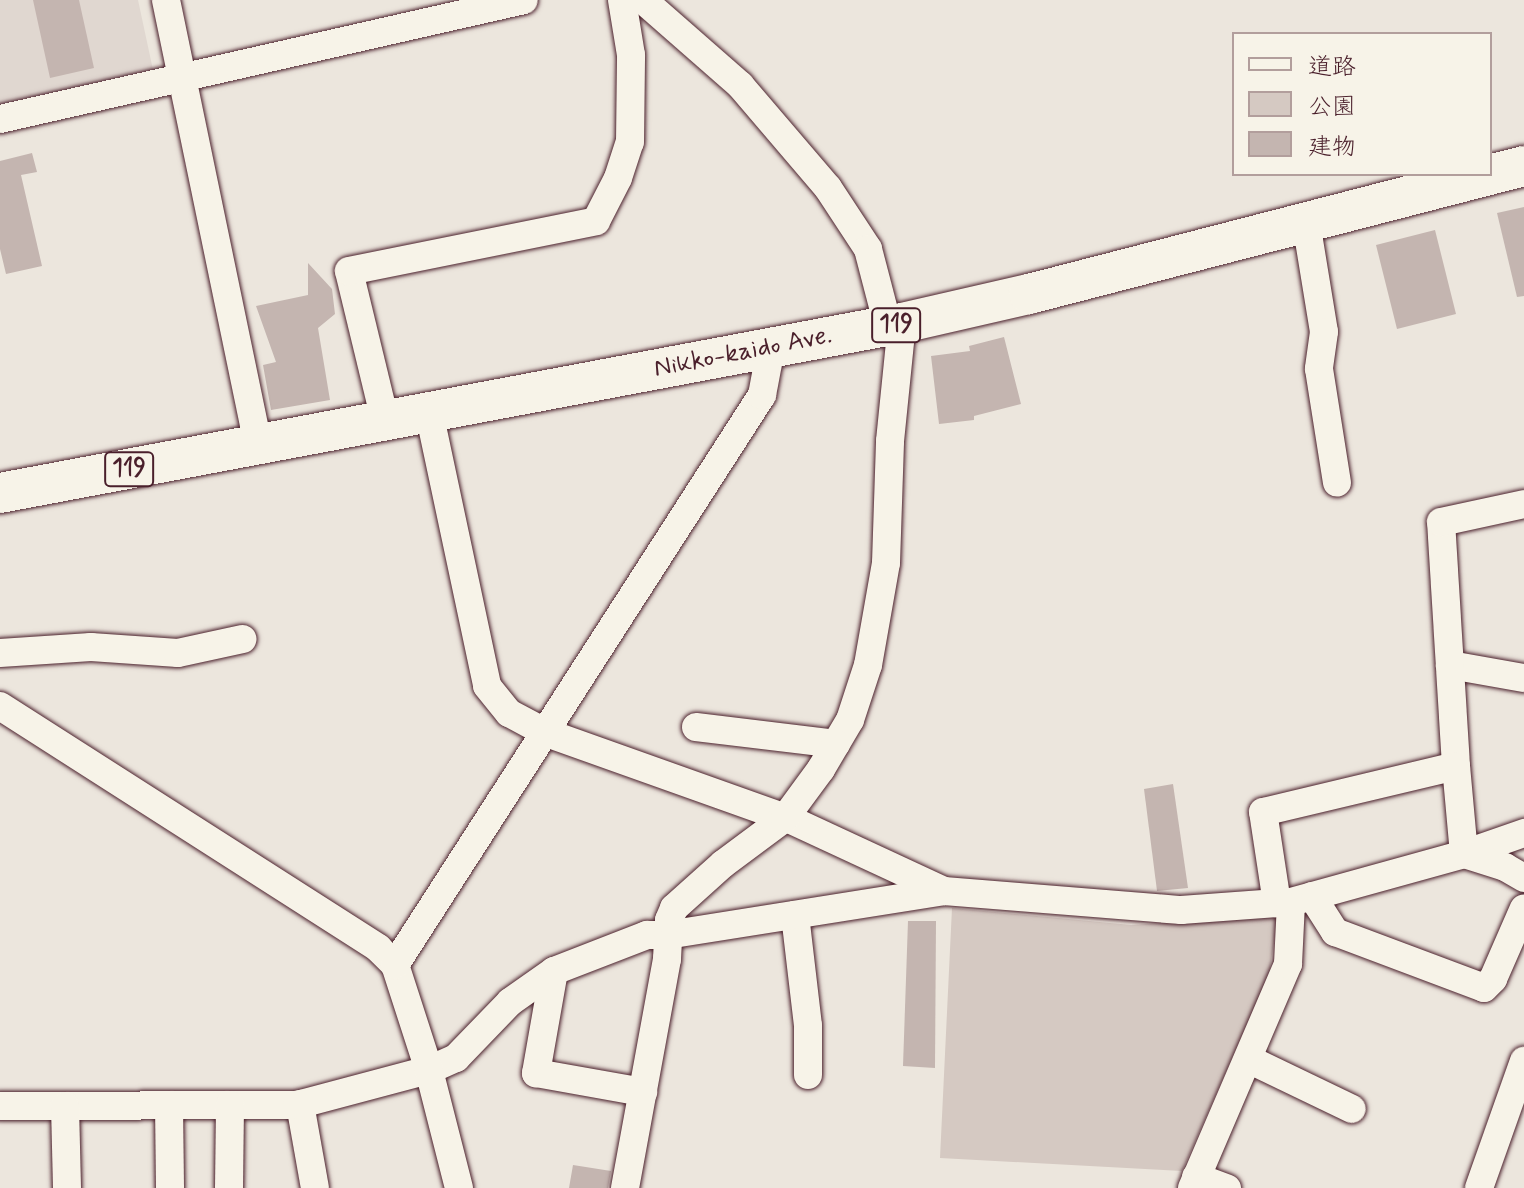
<!DOCTYPE html>
<meta charset="utf-8">
<style>
body{margin:0}
#map{position:relative;width:1524px;height:1188px;overflow:hidden;background:#ece6dd;font-family:Mynerve,"Klee One",sans-serif}
div>[style]{position:absolute}
.built>*{inset:0;background:#e0d7d0}
.green>*{inset:0;background:#d5c9c2}
.building>*{inset:0;background:#c4b5b0}
.roads{filter:drop-shadow(0 0 2px #4a1f2b) drop-shadow(0 0 2px #4a1f2b)}
.minor>*{height:28px;margin:-14px;padding:0 14px;transform-origin:14px;border-radius:14px;background:#f7f3e8}
.highway>*{height:40px;margin:-20px;padding:0 20px;transform-origin:20px;border-radius:20px;background:#f7f3e8}
span{translate:-50% -50%;white-space:nowrap;text-align:center;line-height:1.15;-webkit-text-stroke:8px #f7f3e8;paint-order:stroke}
.shield-label span{padding:2px 6px;background:#f7f3e8;border:2px solid;border-radius:6px;-webkit-text-stroke-width:0}
.shield-label{font-size:24px;color:#4a1f2b;font-weight:700}
.street-label{font-size:26px;color:#4a1f2b}
.legend{position:absolute;left:1232px;top:32px;width:260px;height:144px;box-sizing:border-box;background:#f7f3e8;border:2px solid #b29e9c;margin:0;padding:10px 14px;list-style:none;font-size:24px;color:#4a1f2b}
.legend li{display:flex;align-items:center;gap:16px;height:40px}
.legend b{width:40px;border:2px solid #b29e9c}
</style>
<div id="map">
<div class="built">
<div style="clip-path:polygon(0 0,138px 0,153px 70px,0 104px)"></div>
</div>
<div class="green">
<div style="clip-path:polygon(952px 908px,1131px 925px,1278px 915px,1269px 974px,1182px 1171px,940px 1158px)"></div>
</div>
<div class="building">
<div style="clip-path:polygon(33px 0,79px 0,94px 68px,50px 78px)"></div>
<div style="clip-path:polygon(32px 153px,37px 172px,21px 175px,42px 266px,6px 274px,0 249px,0 161px)"></div>
<div style="clip-path:polygon(1524px 207px,1524px 296px,1517px 297px,1497px 213px)"></div>
<div style="clip-path:polygon(1435px 230px,1456px 314px,1397px 329px,1376px 245px)"></div>
<div style="clip-path:polygon(308px 263px,332px 289px,335px 314px,318px 328px,330px 400px,271px 410px,263px 365px,276px 362px,256px 306px,308px 295px)"></div>
<div style="clip-path:polygon(1004px 337px,1021px 404px,974px 416px,974px 420px,939px 424px,931px 356px,970px 351px,969px 346px)"></div>
<div style="clip-path:polygon(1173px 784px,1188px 888px,1157px 891px,1144px 789px)"></div>
<div style="clip-path:polygon(908px 921px,936px 921px,935px 1068px,903px 1066px)"></div>
<div style="clip-path:polygon(573px 1165px,611px 1171px,608px 1188px,569px 1188px)"></div>
</div>
<div class="roads">
<div class="minor">
<div style="left:166px;top:0;width:453px;rotate:78.3deg"></div>
<div style="left:643px;top:0;width:129px;rotate:41.2deg"></div>
<div style="left:740px;top:85px;width:135px;rotate:49.5deg"></div>
<div style="left:828px;top:188px;width:73px;rotate:56.7deg"></div>
<div style="left:868px;top:249px;width:80px;rotate:75.4deg"></div>
<div style="left:0;top:119px;width:537px;rotate:-12.79deg"></div>
<div style="left:1306px;top:222px;width:111px;rotate:80.7deg"></div>
<div style="left:1324px;top:332px;width:37px;rotate:98deg"></div>
<div style="left:1319px;top:369px;width:115px;rotate:81deg"></div>
<div style="left:429px;top:412px;width:280px;rotate:78deg"></div>
<div style="left:487px;top:686px;width:35px;rotate:51deg"></div>
<div style="left:509px;top:713px;width:40px;rotate:28deg"></div>
<div style="left:544px;top:732px;width:260px;rotate:19.6deg"></div>
<div style="left:789px;top:819px;width:171px;rotate:24.9deg"></div>
<div style="left:385px;top:420px;width:153px;rotate:-103.6deg"></div>
<div style="left:349px;top:271px;width:252px;rotate:-11.4deg"></div>
<div style="left:596px;top:221px;width:48px;rotate:-62.9deg"></div>
<div style="left:618px;top:178px;width:38px;rotate:-72deg"></div>
<div style="left:630px;top:142px;width:87px;rotate:-89.3deg"></div>
<div style="left:631px;top:55px;width:56px;rotate:-99.3deg"></div>
<div style="left:0;top:653px;width:91px;rotate:-3.8deg"></div>
<div style="left:91px;top:647px;width:87px;rotate:3.9deg"></div>
<div style="left:178px;top:653px;width:66px;rotate:-12.2deg"></div>
<div style="left:1450px;top:665px;width:75px;rotate:10deg"></div>
<div style="left:0;top:706px;width:449px;rotate:32.6deg"></div>
<div style="left:378px;top:948px;width:24px;rotate:45deg"></div>
<div style="left:696px;top:727px;width:141px;rotate:6.9deg"></div>
<div style="left:1456px;top:766px;width:244px;rotate:-93.5deg"></div>
<div style="left:1441px;top:522px;width:85px;rotate:-12.2deg"></div>
<div style="left:1312px;top:896px;width:43px;rotate:57.4deg"></div>
<div style="left:1335px;top:932px;width:159px;rotate:20.6deg"></div>
<div style="left:1484px;top:988px;width:13px;rotate:-45deg"></div>
<div style="left:1493px;top:979px;width:77px;rotate:-66.4deg"></div>
<div style="left:1277px;top:903px;width:92px;rotate:-98.7deg"></div>
<div style="left:1263px;top:812px;width:198px;rotate:-13.4deg"></div>
<div style="left:1456px;top:766px;width:88px;rotate:84.8deg"></div>
<div style="left:1464px;top:854px;width:64px;rotate:-19.3deg"></div>
<div style="left:795px;top:915px;width:112px;rotate:83.3deg"></div>
<div style="left:808px;top:1026px;width:49px;rotate:90deg"></div>
<div style="left:554px;top:971px;width:104px;rotate:100deg"></div>
<div style="left:536px;top:1073px;width:109px;rotate:10.1deg"></div>
<div style="left:1248px;top:1059px;width:115px;rotate:25.7deg"></div>
<div style="left:300px;top:1104px;width:85px;rotate:79.9deg"></div>
<div style="left:169px;top:1105px;width:83px;rotate:89.3deg"></div>
<div style="left:0;top:1106px;width:297px;rotate:-0.2deg"></div>
<div style="left:297px;top:1105px;width:137px;rotate:-14.9deg"></div>
<div style="left:429px;top:1070px;width:30px;rotate:-24deg"></div>
<div style="left:456px;top:1058px;width:78px;rotate:-46deg"></div>
<div style="left:510px;top:1002px;width:54px;rotate:-35.2deg"></div>
<div style="left:554px;top:971px;width:100px;rotate:-21.2deg"></div>
<div style="left:647px;top:935px;width:20px"></div>
<div style="left:667px;top:935px;width:280px;rotate:-9deg"></div>
<div style="left:944px;top:891px;width:238px;rotate:4.6deg"></div>
<div style="left:1181px;top:910px;width:110px;rotate:-4.2deg"></div>
<div style="left:1291px;top:902px;width:180px;rotate:-15.5deg"></div>
<div style="left:1464px;top:854px;width:43px;rotate:17.6deg"></div>
<div style="left:1505px;top:867px;width:22px;rotate:30deg"></div>
<div style="left:65px;top:1106px;width:82px;rotate:88.6deg"></div>
<div style="left:1196px;top:1177px;width:33px;rotate:20deg"></div>
<div style="left:229px;top:1188px;width:83px;rotate:-89.3deg"></div>
<div style="left:459px;top:1188px;width:122px;rotate:-104.3deg"></div>
<div style="left:429px;top:1070px;width:110px;rotate:-107.9deg"></div>
<div style="left:395px;top:965px;width:678px;rotate:-57.22deg"></div>
<div style="left:762px;top:395px;width:48px;rotate:-79.2deg"></div>
<div style="left:625px;top:1188px;width:233px;rotate:-79.6deg"></div>
<div style="left:667px;top:959px;width:39px;rotate:-87deg"></div>
<div style="left:669px;top:920px;width:13px;rotate:-67deg"></div>
<div style="left:674px;top:908px;width:66px;rotate:-41.9deg"></div>
<div style="left:723px;top:864px;width:77px;rotate:-36.6deg"></div>
<div style="left:785px;top:818px;width:61px;rotate:-53.7deg"></div>
<div style="left:821px;top:769px;width:57px;rotate:-59.4deg"></div>
<div style="left:850px;top:720px;width:58px;rotate:-71.9deg"></div>
<div style="left:868px;top:665px;width:104px;rotate:-80deg"></div>
<div style="left:886px;top:563px;width:122px;rotate:-88.1deg"></div>
<div style="left:890px;top:441px;width:119px;rotate:-84.2deg"></div>
<div style="left:1192px;top:1188px;width:244px;rotate:-66.8deg"></div>
<div style="left:1288px;top:964px;width:62px;rotate:-87.2deg"></div>
<div style="left:1479px;top:1188px;width:135px;rotate:-70.5deg"></div>
</div>
<div class="highway">
<div style="left:0;top:493px;width:918px;rotate:-10.67deg"></div>
<div style="left:902px;top:323px;width:130px;rotate:-12.9deg"></div>
<div style="left:1029px;top:294px;width:511px;rotate:-14.5deg"></div>
</div>
</div>
<div class="shield-label">
<span style="left:896px;top:325px">119</span>
<span style="left:129px;top:469px">119</span>
</div>
<div class="street-label">
<span style="left:743px;top:353px;rotate:-11deg">Nikko-kaido Ave.</span>
</div>
<ul class="legend">
<li><b style="height:10px;background:#f7f3e8"></b>道路</li>
<li><b style="height:22px;background:#d5c9c2"></b>公園</li>
<li><b style="height:22px;background:#c4b5b0"></b>建物</li>
</ul>
</div>
